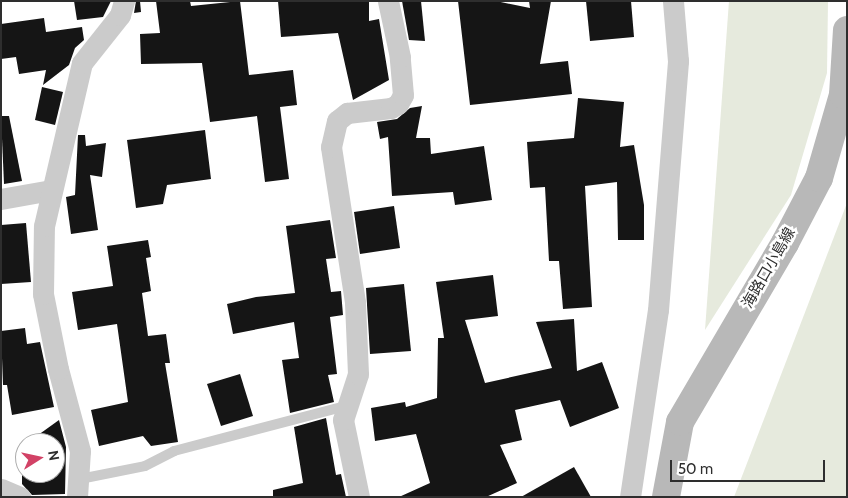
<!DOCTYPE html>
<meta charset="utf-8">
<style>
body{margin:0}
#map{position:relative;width:848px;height:498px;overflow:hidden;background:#fff;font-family:Cabin,"Noto Sans JP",sans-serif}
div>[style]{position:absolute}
.green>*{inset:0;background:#e6eadd}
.building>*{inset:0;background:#151515}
.service>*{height:10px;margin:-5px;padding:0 5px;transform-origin:5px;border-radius:5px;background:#cbcbcb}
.minor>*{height:21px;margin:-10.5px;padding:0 10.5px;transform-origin:10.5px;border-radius:10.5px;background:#cbcbcb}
.secondary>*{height:28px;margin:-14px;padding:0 14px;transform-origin:14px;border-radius:14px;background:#b8b8b8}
span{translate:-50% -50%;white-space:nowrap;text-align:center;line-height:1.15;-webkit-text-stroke:5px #fff;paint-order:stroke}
.street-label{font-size:15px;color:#2e2e2e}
.frame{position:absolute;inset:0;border:2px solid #2e2e2e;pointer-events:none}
.north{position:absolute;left:15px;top:433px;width:50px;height:50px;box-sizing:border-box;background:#fff;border:1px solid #ababab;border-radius:50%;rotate:80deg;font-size:14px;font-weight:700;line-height:20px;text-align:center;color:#2e2e2e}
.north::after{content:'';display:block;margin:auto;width:18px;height:22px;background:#d24266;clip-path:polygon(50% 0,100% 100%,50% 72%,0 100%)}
.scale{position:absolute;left:670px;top:460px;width:155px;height:22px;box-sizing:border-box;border:2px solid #2e2e2e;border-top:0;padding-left:6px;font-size:15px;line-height:18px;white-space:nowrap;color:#2e2e2e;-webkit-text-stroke:4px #fff;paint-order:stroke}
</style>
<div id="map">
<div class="green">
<div style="clip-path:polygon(729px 1px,828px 1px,827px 73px,791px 195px,705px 330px)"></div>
<div style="clip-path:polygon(847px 203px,847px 497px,734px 497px)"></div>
</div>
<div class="building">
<div style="clip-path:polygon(74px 1px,111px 1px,103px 17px,77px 20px)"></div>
<div style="clip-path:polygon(136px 1px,140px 1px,141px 12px,134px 13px)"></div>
<div style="clip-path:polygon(156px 1px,190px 1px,191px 6px,240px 1px,249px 75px,293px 70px,297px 105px,280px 107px,289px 179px,265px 182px,257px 116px,210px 122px,202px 63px,141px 64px,140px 34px,160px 33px)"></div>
<div style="clip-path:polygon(278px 1px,369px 1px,369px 21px,379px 19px,389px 80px,353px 100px,338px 33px,281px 37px)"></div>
<div style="clip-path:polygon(402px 1px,421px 1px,425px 41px,409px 40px)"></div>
<div style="clip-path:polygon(458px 1px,496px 1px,530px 8px,529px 1px,551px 1px,540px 64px,568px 61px,572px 94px,470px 105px)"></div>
<div style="clip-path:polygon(586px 1px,631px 1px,634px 37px,590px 41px)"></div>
<div style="clip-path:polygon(44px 18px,46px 32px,82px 27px,84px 40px,75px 48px,69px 65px,43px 85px,46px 70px,19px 74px,16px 57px,1px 59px,1px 24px)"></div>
<div style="clip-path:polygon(42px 87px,63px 92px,55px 125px,35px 120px)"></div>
<div style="clip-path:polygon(578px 98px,624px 102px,620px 147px,634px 145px,644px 205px,644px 240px,618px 240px,617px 182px,585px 186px,592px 307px,563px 309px,559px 261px,549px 261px,545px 187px,530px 188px,527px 142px,574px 138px)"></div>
<div style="clip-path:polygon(422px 106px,416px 138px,430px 138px,431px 154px,484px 146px,492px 200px,455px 205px,453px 192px,392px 196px,388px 137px,380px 139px,377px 122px,397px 119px,410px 108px)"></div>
<div style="clip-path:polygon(1px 116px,9px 116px,22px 181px,4px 184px)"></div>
<div style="clip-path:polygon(205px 130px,211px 179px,167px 185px,163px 204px,136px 208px,127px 140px)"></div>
<div style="clip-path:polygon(78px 135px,85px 135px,86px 146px,106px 143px,102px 177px,90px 175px,98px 230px,71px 234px,66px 197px,75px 195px)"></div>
<div style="clip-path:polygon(394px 206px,400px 248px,360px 254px,354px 212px)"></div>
<div style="clip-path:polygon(330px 220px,336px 258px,326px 259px,331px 292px,341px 291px,343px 315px,330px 317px,337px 374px,328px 375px,334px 402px,290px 413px,282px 360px,299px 358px,294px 322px,233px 334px,227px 304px,256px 297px,295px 293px,286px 226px)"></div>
<div style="clip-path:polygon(26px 223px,31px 282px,1px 284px,1px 225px)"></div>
<div style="clip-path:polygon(148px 240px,151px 257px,146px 258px,151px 291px,142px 293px,148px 336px,166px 334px,170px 363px,165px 363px,178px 442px,151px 446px,143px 436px,99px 446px,91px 410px,128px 402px,117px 324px,78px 330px,72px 292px,113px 286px,107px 246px)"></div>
<div style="clip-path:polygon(493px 275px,498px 316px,465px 320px,485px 383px,552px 368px,536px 322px,574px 319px,577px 371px,602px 362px,619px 408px,570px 427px,560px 400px,515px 410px,522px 440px,500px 445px,517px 483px,486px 497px,399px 497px,430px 483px,416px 434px,375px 441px,371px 408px,405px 402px,406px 407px,437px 398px,438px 338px,444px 338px,436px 282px)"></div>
<div style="clip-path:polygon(404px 284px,411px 351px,370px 354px,366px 288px)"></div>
<div style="clip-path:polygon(25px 328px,27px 344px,40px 342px,54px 407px,12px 415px,7px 385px,3px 385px,1px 331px)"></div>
<div style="clip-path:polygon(240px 374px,253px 416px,221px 426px,207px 384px)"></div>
<div style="clip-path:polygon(326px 418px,336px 475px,341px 474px,346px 497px,273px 497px,273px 490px,303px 483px,294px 427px)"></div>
<div style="clip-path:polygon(59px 420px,66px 447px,65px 494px,32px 495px,22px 484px,22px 447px,25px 445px,25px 473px,55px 473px,55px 443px,27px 443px)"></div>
<div style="clip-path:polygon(574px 467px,591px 497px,521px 497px)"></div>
</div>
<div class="service">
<div style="left:80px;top:479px;width:66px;rotate:-11.3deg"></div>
<div style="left:145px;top:466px;width:33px;rotate:-27deg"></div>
<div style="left:174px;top:451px;width:178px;rotate:-14.7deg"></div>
</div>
<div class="minor">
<div style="left:1px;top:199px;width:51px;rotate:-10.2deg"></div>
<div style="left:1px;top:489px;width:21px;rotate:23deg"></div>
<div style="left:77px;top:497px;width:46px;rotate:-86.3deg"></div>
<div style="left:80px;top:451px;width:85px;rotate:-105deg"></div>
<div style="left:58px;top:369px;width:76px;rotate:-101.3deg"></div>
<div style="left:43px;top:294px;width:68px;rotate:-89.2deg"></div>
<div style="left:44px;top:226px;width:167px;rotate:-76.9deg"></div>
<div style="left:82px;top:63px;width:61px;rotate:-51.6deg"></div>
<div style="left:120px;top:15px;width:15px;rotate:-74deg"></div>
<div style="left:359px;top:497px;width:79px;rotate:-101.7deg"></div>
<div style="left:343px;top:420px;width:48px;rotate:-71.9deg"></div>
<div style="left:358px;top:374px;width:72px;rotate:-92.4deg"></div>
<div style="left:355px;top:302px;width:157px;rotate:-98.8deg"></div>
<div style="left:331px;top:147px;width:27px;rotate:-77deg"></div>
<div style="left:337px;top:121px;width:13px;rotate:-39deg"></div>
<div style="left:347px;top:113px;width:44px;rotate:-6.5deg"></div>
<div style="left:391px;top:108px;width:8px;rotate:-30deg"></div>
<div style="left:398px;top:104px;width:10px;rotate:-61deg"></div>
<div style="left:403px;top:95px;width:38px;rotate:-95deg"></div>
<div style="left:400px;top:57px;width:57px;rotate:-102.1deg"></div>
<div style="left:630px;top:497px;width:189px;rotate:-81.5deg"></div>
<div style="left:658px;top:310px;width:250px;rotate:-85.4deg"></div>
<div style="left:678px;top:61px;width:60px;rotate:-94.8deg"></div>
</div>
<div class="secondary">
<div style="left:666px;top:497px;width:76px;rotate:-79.4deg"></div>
<div style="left:680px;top:422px;width:208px;rotate:-59.6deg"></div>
<div style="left:785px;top:243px;width:73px;rotate:-62.4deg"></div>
<div style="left:819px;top:178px;width:86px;rotate:-73.9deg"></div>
<div style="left:843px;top:95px;width:65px;rotate:-86.5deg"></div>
</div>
<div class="street-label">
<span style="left:769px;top:268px;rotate:-60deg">海路口小島線</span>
</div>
<div class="frame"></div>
<div class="north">N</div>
<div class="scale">50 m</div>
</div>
